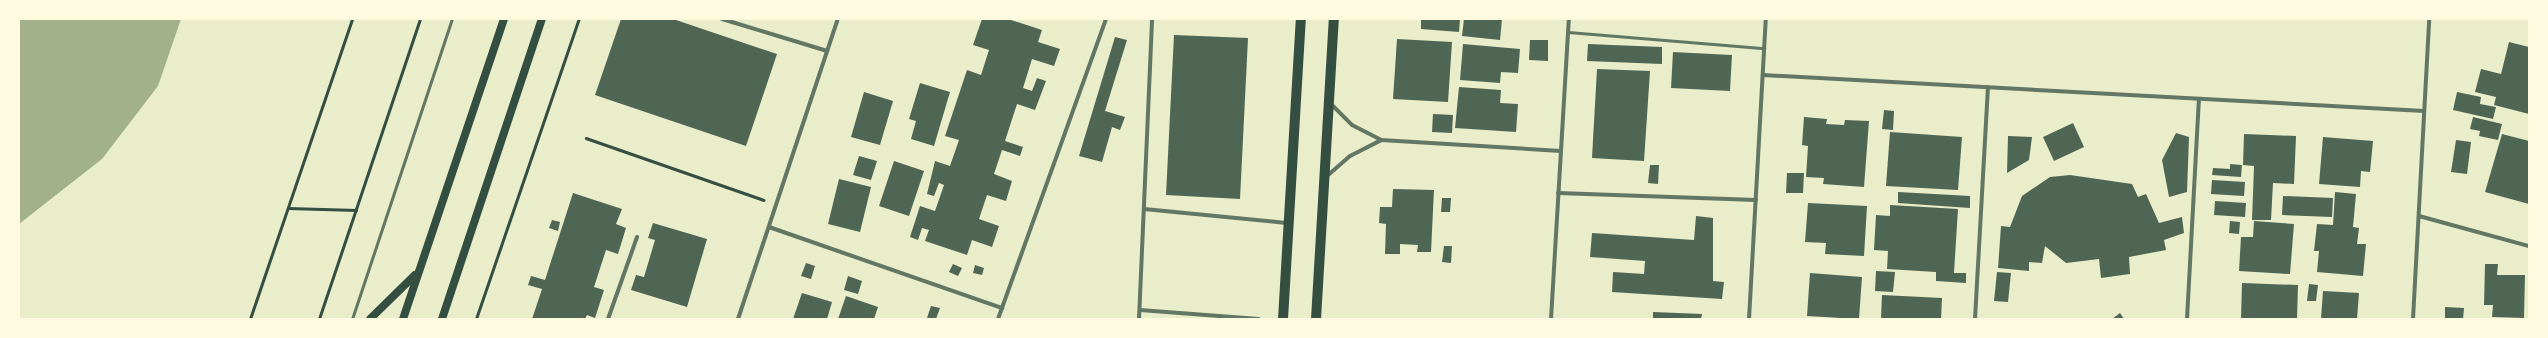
<!DOCTYPE html>
<style>
body{margin:0}
#map{position:relative;width:2548px;height:338px;overflow:hidden;background:#e9edc9;font-family:Ubuntu,sans-serif}
div>[style]{position:absolute}
.water>*{inset:0;background:#a3b18a}
.building>*{inset:0;background:#4f6655}
.path>*{height:2.5px;margin:-1.25px;padding:0 1.25px;transform-origin:1.25px;border-radius:1.25px;background:#344e41}
.service>*{height:3px;margin:-1.5px;padding:0 1.5px;transform-origin:1.5px;border-radius:1.5px;background:#617663}
.minor>*{height:4px;margin:-2px;padding:0 2px;transform-origin:2px;border-radius:2px;background:#617663}
.secondary>*{height:8px;margin:-4px;padding:0 4px;transform-origin:4px;border-radius:4px;background:#344e41}
.primary>*{height:10px;margin:-5px;padding:0 5px;transform-origin:5px;border-radius:5px;background:#344e41}
span{translate:-50% -50%;white-space:nowrap;text-align:center;line-height:1.15;-webkit-text-stroke:4px #fefae0;paint-order:stroke}
.frame{position:absolute;inset:0;border:20px solid #fefae0;pointer-events:none}
</style>
<div id="map">
<div class="water">
<div style="clip-path:polygon(19px 19px,181px 19px,158px 86px,102px 159px,19px 224px)"></div>
</div>
<div class="building">
<div style="clip-path:polygon(621px 19px,673px 19px,777px 54px,746px 146px,595px 95px)"></div>
<div style="clip-path:polygon(982px 19px,1008px 19px,1042px 30px,1038px 42px,1060px 49px,1054px 66px,1032px 59px,1023px 88px,1032px 91px,1037px 78px,1046px 81px,1035px 110px,1017px 104px,1005px 141px,1023px 147px,1020px 156px,1002px 150px,994px 174px,1012px 181px,1006px 201px,987px 195px,979px 219px,999px 226px,992px 247px,972px 240px,967px 255px,925px 241px,929px 230px,922px 228px,918px 240px,910px 237px,920px 206px,935px 211px,944px 185px,939px 183px,934px 196px,927px 194px,935px 161px,950px 166px,959px 140px,945px 136px,967px 70px,981px 75px,989px 50px,973px 45px)"></div>
<div style="clip-path:polygon(1421px 19px,1460px 19px,1459px 32px,1421px 29px)"></div>
<div style="clip-path:polygon(1464px 19px,1502px 19px,1500px 40px,1462px 36px)"></div>
<div style="clip-path:polygon(1174px 35px,1248px 38px,1240px 199px,1166px 195px)"></div>
<div style="clip-path:polygon(1115px 37px,1127px 40px,1105px 111px,1125px 117px,1120px 130px,1112px 127px,1102px 162px,1079px 156px)"></div>
<div style="clip-path:polygon(1397px 39px,1452px 42px,1448px 102px,1393px 99px)"></div>
<div style="clip-path:polygon(1530px 40px,1548px 40px,1548px 61px,1529px 60px)"></div>
<div style="clip-path:polygon(2509px 42px,2529px 47px,2529px 114px,2494px 105px,2496px 97px,2475px 92px,2481px 69px,2501px 74px)"></div>
<div style="clip-path:polygon(1463px 44px,1520px 49px,1518px 73px,1501px 72px,1500px 83px,1460px 80px)"></div>
<div style="clip-path:polygon(1588px 44px,1662px 47px,1662px 64px,1587px 61px)"></div>
<div style="clip-path:polygon(1673px 52px,1732px 55px,1730px 91px,1671px 88px)"></div>
<div style="clip-path:polygon(1597px 69px,1650px 71px,1644px 161px,1592px 158px)"></div>
<div style="clip-path:polygon(920px 83px,950px 92px,934px 146px,911px 139px,916px 121px,909px 119px)"></div>
<div style="clip-path:polygon(1459px 87px,1501px 90px,1500px 103px,1518px 104px,1516px 132px,1455px 128px)"></div>
<div style="clip-path:polygon(864px 92px,893px 101px,880px 145px,851px 137px)"></div>
<div style="clip-path:polygon(2457px 92px,2481px 97px,2480px 104px,2496px 107px,2493px 119px,2453px 110px)"></div>
<div style="clip-path:polygon(1884px 110px,1894px 111px,1893px 130px,1882px 129px)"></div>
<div style="clip-path:polygon(1433px 114px,1453px 115px,1452px 133px,1432px 132px)"></div>
<div style="clip-path:polygon(1804px 117px,1827px 119px,1826px 124px,1844px 125px,1845px 120px,1869px 121px,1864px 187px,1823px 184px,1824px 178px,1806px 177px,1808px 146px,1802px 145px)"></div>
<div style="clip-path:polygon(2473px 117px,2502px 124px,2498px 140px,2479px 136px,2480px 131px,2470px 129px)"></div>
<div style="clip-path:polygon(2073px 123px,2084px 147px,2054px 161px,2043px 137px)"></div>
<div style="clip-path:polygon(1890px 132px,1962px 137px,1958px 190px,1886px 186px)"></div>
<div style="clip-path:polygon(2176px 133px,2189px 137px,2187px 192px,2169px 197px,2162px 160px)"></div>
<div style="clip-path:polygon(2244px 134px,2296px 136px,2294px 184px,2273px 183px,2271px 220px,2252px 220px,2254px 166px,2243px 165px)"></div>
<div style="clip-path:polygon(2502px 134px,2529px 141px,2529px 204px,2485px 192px)"></div>
<div style="clip-path:polygon(2008px 136px,2032px 137px,2029px 160px,2007px 173px)"></div>
<div style="clip-path:polygon(2323px 137px,2373px 141px,2370px 172px,2361px 171px,2360px 187px,2319px 184px)"></div>
<div style="clip-path:polygon(2456px 140px,2471px 142px,2467px 174px,2451px 172px)"></div>
<div style="clip-path:polygon(859px 156px,877px 161px,871px 180px,853px 175px)"></div>
<div style="clip-path:polygon(894px 161px,924px 171px,909px 216px,879px 206px)"></div>
<div style="clip-path:polygon(2230px 164px,2242px 165px,2241px 177px,2212px 175px,2213px 168px,2230px 169px)"></div>
<div style="clip-path:polygon(1650px 165px,1659px 165px,1658px 184px,1648px 183px)"></div>
<div style="clip-path:polygon(1787px 173px,1804px 173px,1803px 193px,1786px 193px)"></div>
<div style="clip-path:polygon(2070px 175px,2132px 184px,2138px 197px,2146px 194px,2159px 223px,2182px 217px,2184px 233px,2164px 240px,2166px 250px,2129px 257px,2130px 274px,2101px 278px,2099px 259px,2066px 263px,2045px 246px,2042px 263px,2029px 262px,2029px 271px,1998px 268px,2001px 226px,2010px 227px,2022px 196px,2050px 177px)"></div>
<div style="clip-path:polygon(839px 179px,871px 187px,860px 232px,828px 224px)"></div>
<div style="clip-path:polygon(2212px 180px,2245px 182px,2244px 196px,2211px 194px)"></div>
<div style="clip-path:polygon(1393px 189px,1434px 190px,1431px 252px,1417px 252px,1418px 245px,1400px 244px,1400px 254px,1385px 254px,1386px 224px,1379px 223px,1380px 207px,1392px 207px)"></div>
<div style="clip-path:polygon(1898px 192px,1970px 196px,1970px 208px,1898px 203px)"></div>
<div style="clip-path:polygon(2335px 192px,2356px 194px,2353px 227px,2359px 228px,2357px 244px,2366px 244px,2363px 276px,2317px 272px,2319px 251px,2314px 251px,2317px 224px,2333px 225px)"></div>
<div style="clip-path:polygon(573px 193px,622px 209px,616px 224px,626px 228px,618px 254px,606px 250px,594px 287px,604px 290px,595px 318px,587px 315px,585px 319px,532px 319px,542px 289px,528px 285px,531px 276px,545px 280px)"></div>
<div style="clip-path:polygon(2283px 196px,2333px 198px,2332px 217px,2282px 215px)"></div>
<div style="clip-path:polygon(1442px 198px,1451px 198px,1450px 212px,1441px 212px)"></div>
<div style="clip-path:polygon(2215px 201px,2246px 203px,2245px 217px,2214px 215px)"></div>
<div style="clip-path:polygon(1808px 203px,1867px 206px,1864px 256px,1825px 254px,1826px 243px,1805px 242px)"></div>
<div style="clip-path:polygon(1890px 205px,1958px 209px,1954px 273px,1966px 273px,1966px 283px,1936px 281px,1936px 272px,1887px 269px,1888px 251px,1874px 250px,1876px 215px,1890px 216px)"></div>
<div style="clip-path:polygon(1696px 216px,1713px 218px,1713px 281px,1724px 282px,1722px 299px,1612px 292px,1613px 272px,1644px 274px,1645px 261px,1590px 257px,1592px 233px,1694px 240px)"></div>
<div style="clip-path:polygon(552px 220px,560px 222px,558px 231px,549px 228px)"></div>
<div style="clip-path:polygon(2230px 221px,2240px 222px,2239px 234px,2229px 233px)"></div>
<div style="clip-path:polygon(2254px 221px,2294px 224px,2290px 274px,2239px 271px,2241px 237px,2253px 237px)"></div>
<div style="clip-path:polygon(653px 223px,707px 239px,687px 307px,631px 290px,636px 275px,644px 277px,655px 240px,648px 238px)"></div>
<div style="clip-path:polygon(1444px 246px,1452px 246px,1451px 263px,1442px 262px)"></div>
<div style="clip-path:polygon(806px 263px,815px 266px,811px 279px,801px 276px)"></div>
<div style="clip-path:polygon(953px 264px,962px 268px,958px 276px,949px 272px)"></div>
<div style="clip-path:polygon(2485px 264px,2498px 264px,2497px 275px,2525px 275px,2524px 318px,2492px 317px,2493px 305px,2484px 305px)"></div>
<div style="clip-path:polygon(975px 265px,984px 268px,982px 275px,973px 273px)"></div>
<div style="clip-path:polygon(1876px 271px,1895px 272px,1893px 292px,1875px 291px)"></div>
<div style="clip-path:polygon(1997px 272px,2011px 273px,2008px 302px,1994px 301px)"></div>
<div style="clip-path:polygon(1810px 273px,1862px 277px,1859px 319px,1807px 316px)"></div>
<div style="clip-path:polygon(848px 276px,862px 281px,858px 294px,844px 290px)"></div>
<div style="clip-path:polygon(2242px 283px,2298px 285px,2297px 319px,2241px 319px)"></div>
<div style="clip-path:polygon(2309px 284px,2318px 285px,2316px 301px,2307px 301px)"></div>
<div style="clip-path:polygon(2323px 291px,2359px 293px,2357px 319px,2321px 319px)"></div>
<div style="clip-path:polygon(802px 293px,832px 302px,827px 319px,793px 319px)"></div>
<div style="clip-path:polygon(1882px 295px,1942px 298px,1941px 319px,1881px 319px)"></div>
<div style="clip-path:polygon(846px 296px,878px 307px,874px 319px,838px 319px)"></div>
<div style="clip-path:polygon(931px 306px,940px 308px,936px 319px,927px 318px)"></div>
<div style="clip-path:polygon(2445px 307px,2464px 308px,2463px 319px,2445px 319px)"></div>
<div style="clip-path:polygon(1653px 312px,1702px 314px,1701px 319px,1653px 319px)"></div>
<div style="clip-path:polygon(2120px 313px,2124px 319px,2112px 319px)"></div>
</div>
<div class="path">
<div style="left:586px;top:138px;width:188px;rotate:19.2deg"></div>
<div style="left:288px;top:208px;width:68px;rotate:1.7deg"></div>
<div style="left:250px;top:319px;width:317px;rotate:-71.2deg"></div>
<div style="left:319px;top:319px;width:317px;rotate:-71.4deg"></div>
<div style="left:476px;top:319px;width:317px;rotate:-71.1deg"></div>
</div>
<div class="service">
<div style="left:1568px;top:32px;width:197px;rotate:4.7deg"></div>
<div style="left:352px;top:319px;width:316px;rotate:-71.6deg"></div>
</div>
<div class="minor">
<div style="left:722px;top:19px;width:110px;rotate:16.9deg"></div>
<div style="left:1763px;top:75px;width:662px;rotate:3.12deg"></div>
<div style="left:1330px;top:103px;width:31px;rotate:45deg"></div>
<div style="left:1352px;top:125px;width:33px;rotate:27deg"></div>
<div style="left:1381px;top:140px;width:180px;rotate:3.5deg"></div>
<div style="left:1327px;top:176px;width:30px;rotate:-41deg"></div>
<div style="left:1350px;top:156px;width:35px;rotate:-27deg"></div>
<div style="left:1558px;top:193px;width:198px;rotate:2deg"></div>
<div style="left:1144px;top:209px;width:145px;rotate:5.6deg"></div>
<div style="left:2419px;top:216px;width:114px;rotate:15.3deg"></div>
<div style="left:769px;top:227px;width:247px;rotate:19.2deg"></div>
<div style="left:1140px;top:310px;width:119px;rotate:4.3deg"></div>
<div style="left:608px;top:319px;width:87px;rotate:-70.5deg"></div>
<div style="left:738px;top:319px;width:316px;rotate:-71.6deg"></div>
<div style="left:998px;top:319px;width:319px;rotate:-70.2deg"></div>
<div style="left:1139px;top:319px;width:300px;rotate:-87.5deg"></div>
<div style="left:1551px;top:319px;width:301px;rotate:-86.6deg"></div>
<div style="left:1749px;top:319px;width:300px;rotate:-86.8deg"></div>
<div style="left:1975px;top:319px;width:232px;rotate:-86.8deg"></div>
<div style="left:2187px;top:319px;width:220px;rotate:-86.9deg"></div>
<div style="left:2413px;top:319px;width:300px;rotate:-86.9deg"></div>
</div>
<div class="secondary">
<div style="left:370px;top:319px;width:63px;rotate:-44.4deg"></div>
<div style="left:403px;top:319px;width:317px;rotate:-71.4deg"></div>
<div style="left:442px;top:319px;width:316px;rotate:-71.6deg"></div>
</div>
<div class="primary">
<div style="left:1283px;top:319px;width:301px;rotate:-86.6deg"></div>
<div style="left:1316px;top:319px;width:301px;rotate:-86.6deg"></div>
</div>
<div class="frame"></div>
</div>
